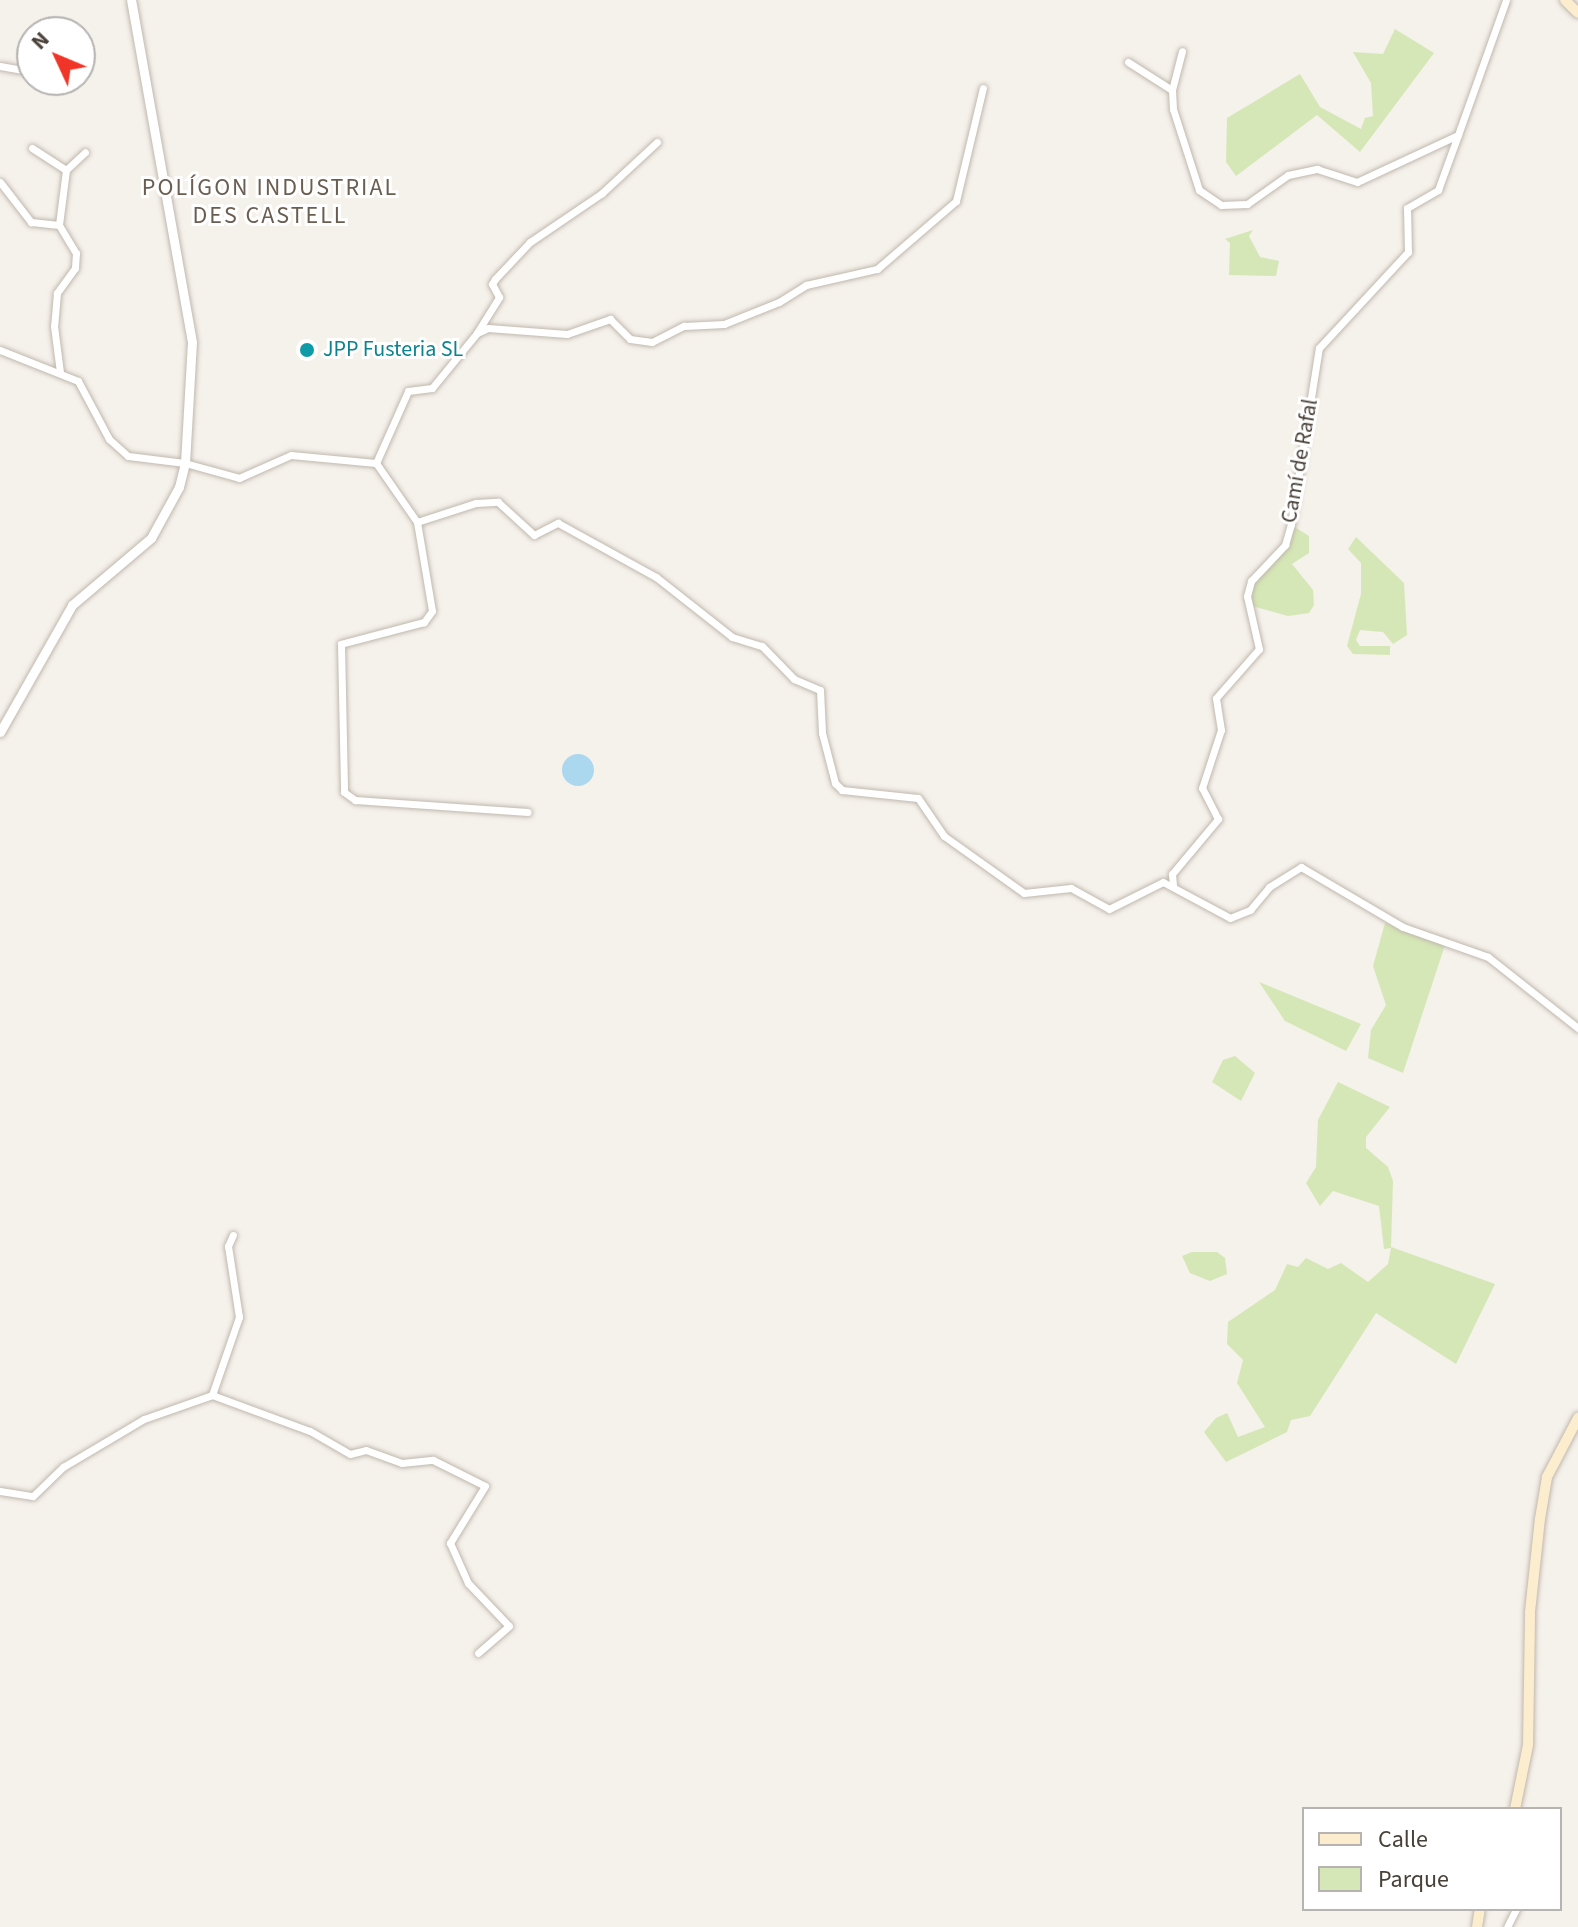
<!DOCTYPE html>
<meta charset="utf-8">
<style>
body{margin:0}
#map{position:relative;width:1578px;height:1927px;overflow:hidden;background:#f5f1eb;font-family:"Source Sans 3",sans-serif}
div>[style]{position:absolute}
.green>*{inset:0;background:#d5e7b6}
.water>*{inset:0;background:#abd8ee}
.round{border-radius:50%}
.roads{filter:drop-shadow(0 0 2px #c0b8ae) drop-shadow(0 0 2px #c0b8ae)}
.minor>*{height:7px;margin:-3.5px;padding:0 3.5px;transform-origin:3.5px;border-radius:3.5px;background:#fff}
.tertiary>*{height:9px;margin:-4.5px;padding:0 4.5px;transform-origin:4.5px;border-radius:4.5px;background:#fff}
.secondary>*{height:10px;margin:-5px;padding:0 5px;transform-origin:5px;border-radius:5px;background:#fcedce}
.dots>*{width:22px;height:22px;translate:-50% -50%;box-sizing:border-box;border:4px solid #fff;border-radius:50%}
span{translate:-50% -50%;white-space:nowrap;text-align:center;line-height:1.15;-webkit-text-stroke:6px #fff;paint-order:stroke}
.culture-label{font-size:22px;color:#0d838f}
.left{translate:0 -50%;text-align:left}
.street-label{font-size:22px;color:#494139}
.neighbourhood-label{font-size:24px;color:#6b5e51;letter-spacing:2px}
.legend{position:absolute;left:1302px;top:1807px;width:260px;height:104px;box-sizing:border-box;background:#fff;border:2px solid #b6b3b0;margin:0;padding:10px 14px;list-style:none;font-size:24px;color:#494139}
.legend li{display:flex;align-items:center;gap:16px;height:40px}
.legend b{width:40px;border:2px solid #b6b3b0}
.north{position:absolute;left:16px;top:16px;width:80px;height:80px;box-sizing:border-box;background:#fff;border:2px solid #b6b3b0;border-radius:50%;rotate:314deg;font-size:22px;font-weight:700;line-height:32px;text-align:center;color:#494139}
.north::after{content:'';display:block;margin:auto;width:28px;height:36px;background:#f03427;clip-path:polygon(50% 0,100% 100%,50% 72%,0 100%)}
</style>
<div id="map">
<div class="green">
<div style="clip-path:polygon(1395px 29px,1434px 53px,1360px 152px,1317px 115px,1236px 176px,1226px 162px,1227px 118px,1300px 74px,1320px 107px,1361px 129px,1365px 118px,1373px 116px,1371px 83px,1353px 52px,1383px 54px)"></div>
<div style="clip-path:polygon(1253px 230px,1249px 236px,1260px 257px,1279px 261px,1276px 276px,1229px 275px,1230px 243px,1225px 239px)"></div>
<div style="clip-path:polygon(1293px 526px,1309px 536px,1309px 553px,1292px 564px,1313px 590px,1314px 605px,1309px 613px,1288px 616px,1252px 606px,1250px 593px,1253px 582px,1286px 546px)"></div>
<div style="clip-path:polygon(1356px 537px,1404px 583px,1407px 635px,1393px 644px,1383px 632px,1360px 630px,1356px 640px,1360px 646px,1390px 646px,1390px 655px,1353px 654px,1347px 646px,1361px 594px,1361px 563px,1348px 549px)"></div>
<div style="clip-path:polygon(1385px 923px,1445px 945px,1403px 1073px,1368px 1058px,1371px 1030px,1386px 1005px,1373px 966px)"></div>
<div style="clip-path:polygon(1259px 982px,1361px 1024px,1346px 1051px,1285px 1021px)"></div>
<div style="clip-path:polygon(1235px 1056px,1255px 1073px,1241px 1101px,1212px 1082px,1223px 1060px)"></div>
<div style="clip-path:polygon(1338px 1082px,1390px 1107px,1366px 1137px,1366px 1148px,1388px 1167px,1393px 1181px,1391px 1247px,1495px 1284px,1456px 1364px,1376px 1313px,1310px 1416px,1291px 1420px,1287px 1432px,1226px 1462px,1204px 1432px,1216px 1418px,1227px 1413px,1238px 1437px,1265px 1427px,1237px 1383px,1243px 1360px,1227px 1344px,1228px 1322px,1275px 1290px,1287px 1264px,1298px 1267px,1306px 1258px,1328px 1269px,1341px 1263px,1368px 1282px,1388px 1264px,1391px 1248px,1384px 1249px,1379px 1206px,1333px 1191px,1320px 1206px,1306px 1183px,1316px 1167px,1318px 1120px)"></div>
<div style="clip-path:polygon(1192px 1252px,1217px 1252px,1225px 1258px,1227px 1274px,1210px 1281px,1190px 1273px,1182px 1256px)"></div>
</div>
<div class="water">
<div class="round" style="left:562px;top:754px;width:32px;height:32px"></div>
</div>
<div class="roads">
<div class="minor">
<div style="left:1128px;top:62px;width:52px;rotate:32.5deg"></div>
<div style="left:1172px;top:90px;width:19px;rotate:87deg"></div>
<div style="left:1173px;top:109px;width:85px;rotate:72.2deg"></div>
<div style="left:1199px;top:190px;width:27px;rotate:34deg"></div>
<div style="left:1221px;top:205px;width:26px;rotate:-2deg"></div>
<div style="left:1247px;top:204px;width:50px;rotate:-35.3deg"></div>
<div style="left:1288px;top:175px;width:30px;rotate:-12deg"></div>
<div style="left:1317px;top:169px;width:42px;rotate:18deg"></div>
<div style="left:1357px;top:182px;width:111px;rotate:-25deg"></div>
<div style="left:1458px;top:135px;width:143px;rotate:-70.4deg"></div>
<div style="left:0;top:66px;width:23px;rotate:10deg"></div>
<div style="left:1172px;top:90px;width:40px;rotate:-75.6deg"></div>
<div style="left:32px;top:148px;width:40px;rotate:32.9deg"></div>
<div style="left:66px;top:170px;width:55px;rotate:97.3deg"></div>
<div style="left:66px;top:170px;width:26px;rotate:-43deg"></div>
<div style="left:0;top:182px;width:51px;rotate:52.2deg"></div>
<div style="left:31px;top:222px;width:28px;rotate:6deg"></div>
<div style="left:59px;top:225px;width:33px;rotate:59deg"></div>
<div style="left:76px;top:253px;width:15px;rotate:94deg"></div>
<div style="left:75px;top:268px;width:31px;rotate:126deg"></div>
<div style="left:57px;top:293px;width:33px;rotate:95deg"></div>
<div style="left:54px;top:326px;width:46px;rotate:82.6deg"></div>
<div style="left:478px;top:331px;width:40px;rotate:-58deg"></div>
<div style="left:499px;top:297px;width:15px;rotate:-118deg"></div>
<div style="left:492px;top:284px;width:6px;rotate:-59deg"></div>
<div style="left:495px;top:279px;width:51px;rotate:-46.6deg"></div>
<div style="left:530px;top:242px;width:87px;rotate:-34.2deg"></div>
<div style="left:602px;top:193px;width:75px;rotate:-42.8deg"></div>
<div style="left:0;top:350px;width:84px;rotate:21.7deg"></div>
<div style="left:78px;top:381px;width:66px;rotate:61.9deg"></div>
<div style="left:109px;top:439px;width:25px;rotate:42deg"></div>
<div style="left:128px;top:456px;width:57px;rotate:7deg"></div>
<div style="left:185px;top:463px;width:56px;rotate:15.5deg"></div>
<div style="left:239px;top:478px;width:57px;rotate:-23.9deg"></div>
<div style="left:291px;top:455px;width:85px;rotate:5.4deg"></div>
<div style="left:376px;top:463px;width:72px;rotate:55.2deg"></div>
<div style="left:417px;top:522px;width:90px;rotate:80.4deg"></div>
<div style="left:432px;top:611px;width:14px;rotate:126deg"></div>
<div style="left:424px;top:622px;width:86px;rotate:165.2deg"></div>
<div style="left:341px;top:644px;width:148px;rotate:88.8deg"></div>
<div style="left:344px;top:792px;width:14px;rotate:36deg"></div>
<div style="left:355px;top:800px;width:173px;rotate:4deg"></div>
<div style="left:376px;top:463px;width:79px;rotate:-66deg"></div>
<div style="left:408px;top:391px;width:24px;rotate:-7deg"></div>
<div style="left:432px;top:388px;width:71px;rotate:-50.7deg"></div>
<div style="left:477px;top:333px;width:12px;rotate:-24deg"></div>
<div style="left:488px;top:328px;width:79px;rotate:4.3deg"></div>
<div style="left:567px;top:334px;width:46px;rotate:-19.2deg"></div>
<div style="left:610px;top:319px;width:28px;rotate:45deg"></div>
<div style="left:630px;top:339px;width:22px;rotate:8deg"></div>
<div style="left:652px;top:342px;width:36px;rotate:-27deg"></div>
<div style="left:684px;top:326px;width:40px;rotate:-2.9deg"></div>
<div style="left:724px;top:324px;width:59px;rotate:-21.8deg"></div>
<div style="left:779px;top:302px;width:32px;rotate:-32deg"></div>
<div style="left:806px;top:285px;width:73px;rotate:-12.7deg"></div>
<div style="left:877px;top:269px;width:104px;rotate:-40.7deg"></div>
<div style="left:956px;top:201px;width:116px;rotate:-76.6deg"></div>
<div style="left:417px;top:522px;width:62px;rotate:-17.9deg"></div>
<div style="left:476px;top:503px;width:22px;rotate:-3deg"></div>
<div style="left:498px;top:502px;width:49px;rotate:42.5deg"></div>
<div style="left:534px;top:535px;width:27px;rotate:-27deg"></div>
<div style="left:558px;top:523px;width:112px;rotate:28.9deg"></div>
<div style="left:656px;top:577px;width:97px;rotate:38.3deg"></div>
<div style="left:732px;top:637px;width:31px;rotate:17deg"></div>
<div style="left:762px;top:646px;width:46px;rotate:45.9deg"></div>
<div style="left:794px;top:679px;width:28px;rotate:23deg"></div>
<div style="left:820px;top:690px;width:43px;rotate:87.3deg"></div>
<div style="left:822px;top:733px;width:52px;rotate:75.4deg"></div>
<div style="left:835px;top:783px;width:10px;rotate:45deg"></div>
<div style="left:842px;top:790px;width:76px;rotate:6deg"></div>
<div style="left:918px;top:798px;width:46px;rotate:55.6deg"></div>
<div style="left:944px;top:836px;width:98px;rotate:35.5deg"></div>
<div style="left:1024px;top:893px;width:47px;rotate:-6.1deg"></div>
<div style="left:1071px;top:888px;width:43px;rotate:28.9deg"></div>
<div style="left:1109px;top:909px;width:60px;rotate:-26.6deg"></div>
<div style="left:1163px;top:882px;width:76px;rotate:28.2deg"></div>
<div style="left:1230px;top:918px;width:22px;rotate:-22deg"></div>
<div style="left:1250px;top:910px;width:30px;rotate:-50deg"></div>
<div style="left:1269px;top:887px;width:38px;rotate:-32deg"></div>
<div style="left:1301px;top:867px;width:118px;rotate:30.5deg"></div>
<div style="left:1403px;top:927px;width:90px;rotate:19.4deg"></div>
<div style="left:1488px;top:957px;width:115px;rotate:38.3deg"></div>
<div style="left:1173px;top:885px;width:11px;rotate:-95deg"></div>
<div style="left:1172px;top:874px;width:72px;rotate:-50.1deg"></div>
<div style="left:1218px;top:819px;width:35px;rotate:-117deg"></div>
<div style="left:1202px;top:788px;width:61px;rotate:-71.9deg"></div>
<div style="left:1221px;top:730px;width:32px;rotate:-99deg"></div>
<div style="left:1216px;top:698px;width:65px;rotate:-48.7deg"></div>
<div style="left:1259px;top:649px;width:54px;rotate:-102.8deg"></div>
<div style="left:1247px;top:596px;width:16px;rotate:-75deg"></div>
<div style="left:1251px;top:581px;width:50px;rotate:-46.6deg"></div>
<div style="left:1285px;top:545px;width:22px;rotate:-74deg"></div>
<div style="left:1291px;top:524px;width:178px;rotate:-81deg"></div>
<div style="left:1319px;top:348px;width:131px;rotate:-47.2deg"></div>
<div style="left:1408px;top:252px;width:44px;rotate:-91.3deg"></div>
<div style="left:1407px;top:208px;width:36px;rotate:-30deg"></div>
<div style="left:1438px;top:190px;width:59px;rotate:-70deg"></div>
<div style="left:212px;top:1395px;width:83px;rotate:-70.9deg"></div>
<div style="left:239px;top:1317px;width:72px;rotate:-98.8deg"></div>
<div style="left:228px;top:1246px;width:12px;rotate:-66deg"></div>
<div style="left:0;top:1491px;width:33px;rotate:9deg"></div>
<div style="left:33px;top:1496px;width:42px;rotate:-44deg"></div>
<div style="left:63px;top:1467px;width:94px;rotate:-30.7deg"></div>
<div style="left:144px;top:1419px;width:72px;rotate:-19.4deg"></div>
<div style="left:212px;top:1395px;width:104px;rotate:20.2deg"></div>
<div style="left:310px;top:1431px;width:46px;rotate:29.9deg"></div>
<div style="left:350px;top:1454px;width:16px;rotate:-14deg"></div>
<div style="left:366px;top:1450px;width:38px;rotate:20deg"></div>
<div style="left:402px;top:1463px;width:31px;rotate:-6deg"></div>
<div style="left:433px;top:1460px;width:58px;rotate:26.6deg"></div>
<div style="left:485px;top:1486px;width:67px;rotate:121.6deg"></div>
<div style="left:450px;top:1543px;width:44px;rotate:65.8deg"></div>
<div style="left:468px;top:1583px;width:59px;rotate:46.4deg"></div>
<div style="left:509px;top:1626px;width:41px;rotate:138.9deg"></div>
<div style="left:1507px;top:1927px;width:20px;rotate:-63deg"></div>
</div>
<div class="tertiary">
<div style="left:0;top:732px;width:146px;rotate:-60.4deg"></div>
<div style="left:72px;top:605px;width:104px;rotate:-40.3deg"></div>
<div style="left:151px;top:538px;width:58px;rotate:-61.2deg"></div>
<div style="left:179px;top:487px;width:25px;rotate:-76deg"></div>
<div style="left:185px;top:463px;width:121px;rotate:-86.7deg"></div>
<div style="left:192px;top:342px;width:347px;rotate:-100.1deg"></div>
</div>
<div class="secondary">
<div style="left:1565px;top:0;width:18px;rotate:45deg"></div>
<div style="left:1515px;top:1809px;width:65px;rotate:-78.5deg"></div>
<div style="left:1528px;top:1745px;width:133px;rotate:-89.1deg"></div>
<div style="left:1530px;top:1612px;width:94px;rotate:-83.9deg"></div>
<div style="left:1540px;top:1519px;width:43px;rotate:-80.5deg"></div>
<div style="left:1547px;top:1477px;width:67px;rotate:-62.3deg"></div>
<div style="left:1477px;top:1927px;width:18px;rotate:-81deg"></div>
</div>
</div>
<div class="dots">
<div style="left:307px;top:350px;background:#0f9aa8"></div>
</div>
<div class="culture-label">
<span class="left" style="left:323px;top:350px">JPP Fusteria SL</span>
</div>
<div class="street-label">
<span style="left:1300px;top:461px;rotate:-80deg">Camí de Rafal</span>
</div>
<div class="neighbourhood-label">
<span style="left:270px;top:202px">POLÍGON INDUSTRIAL<br>DES CASTELL</span>
</div>
<ul class="legend">
<li><b style="height:10px;background:#fcedce"></b>Calle</li>
<li><b style="height:22px;background:#d5e7b6"></b>Parque</li>
</ul>
<div class="north">N</div>
</div>
